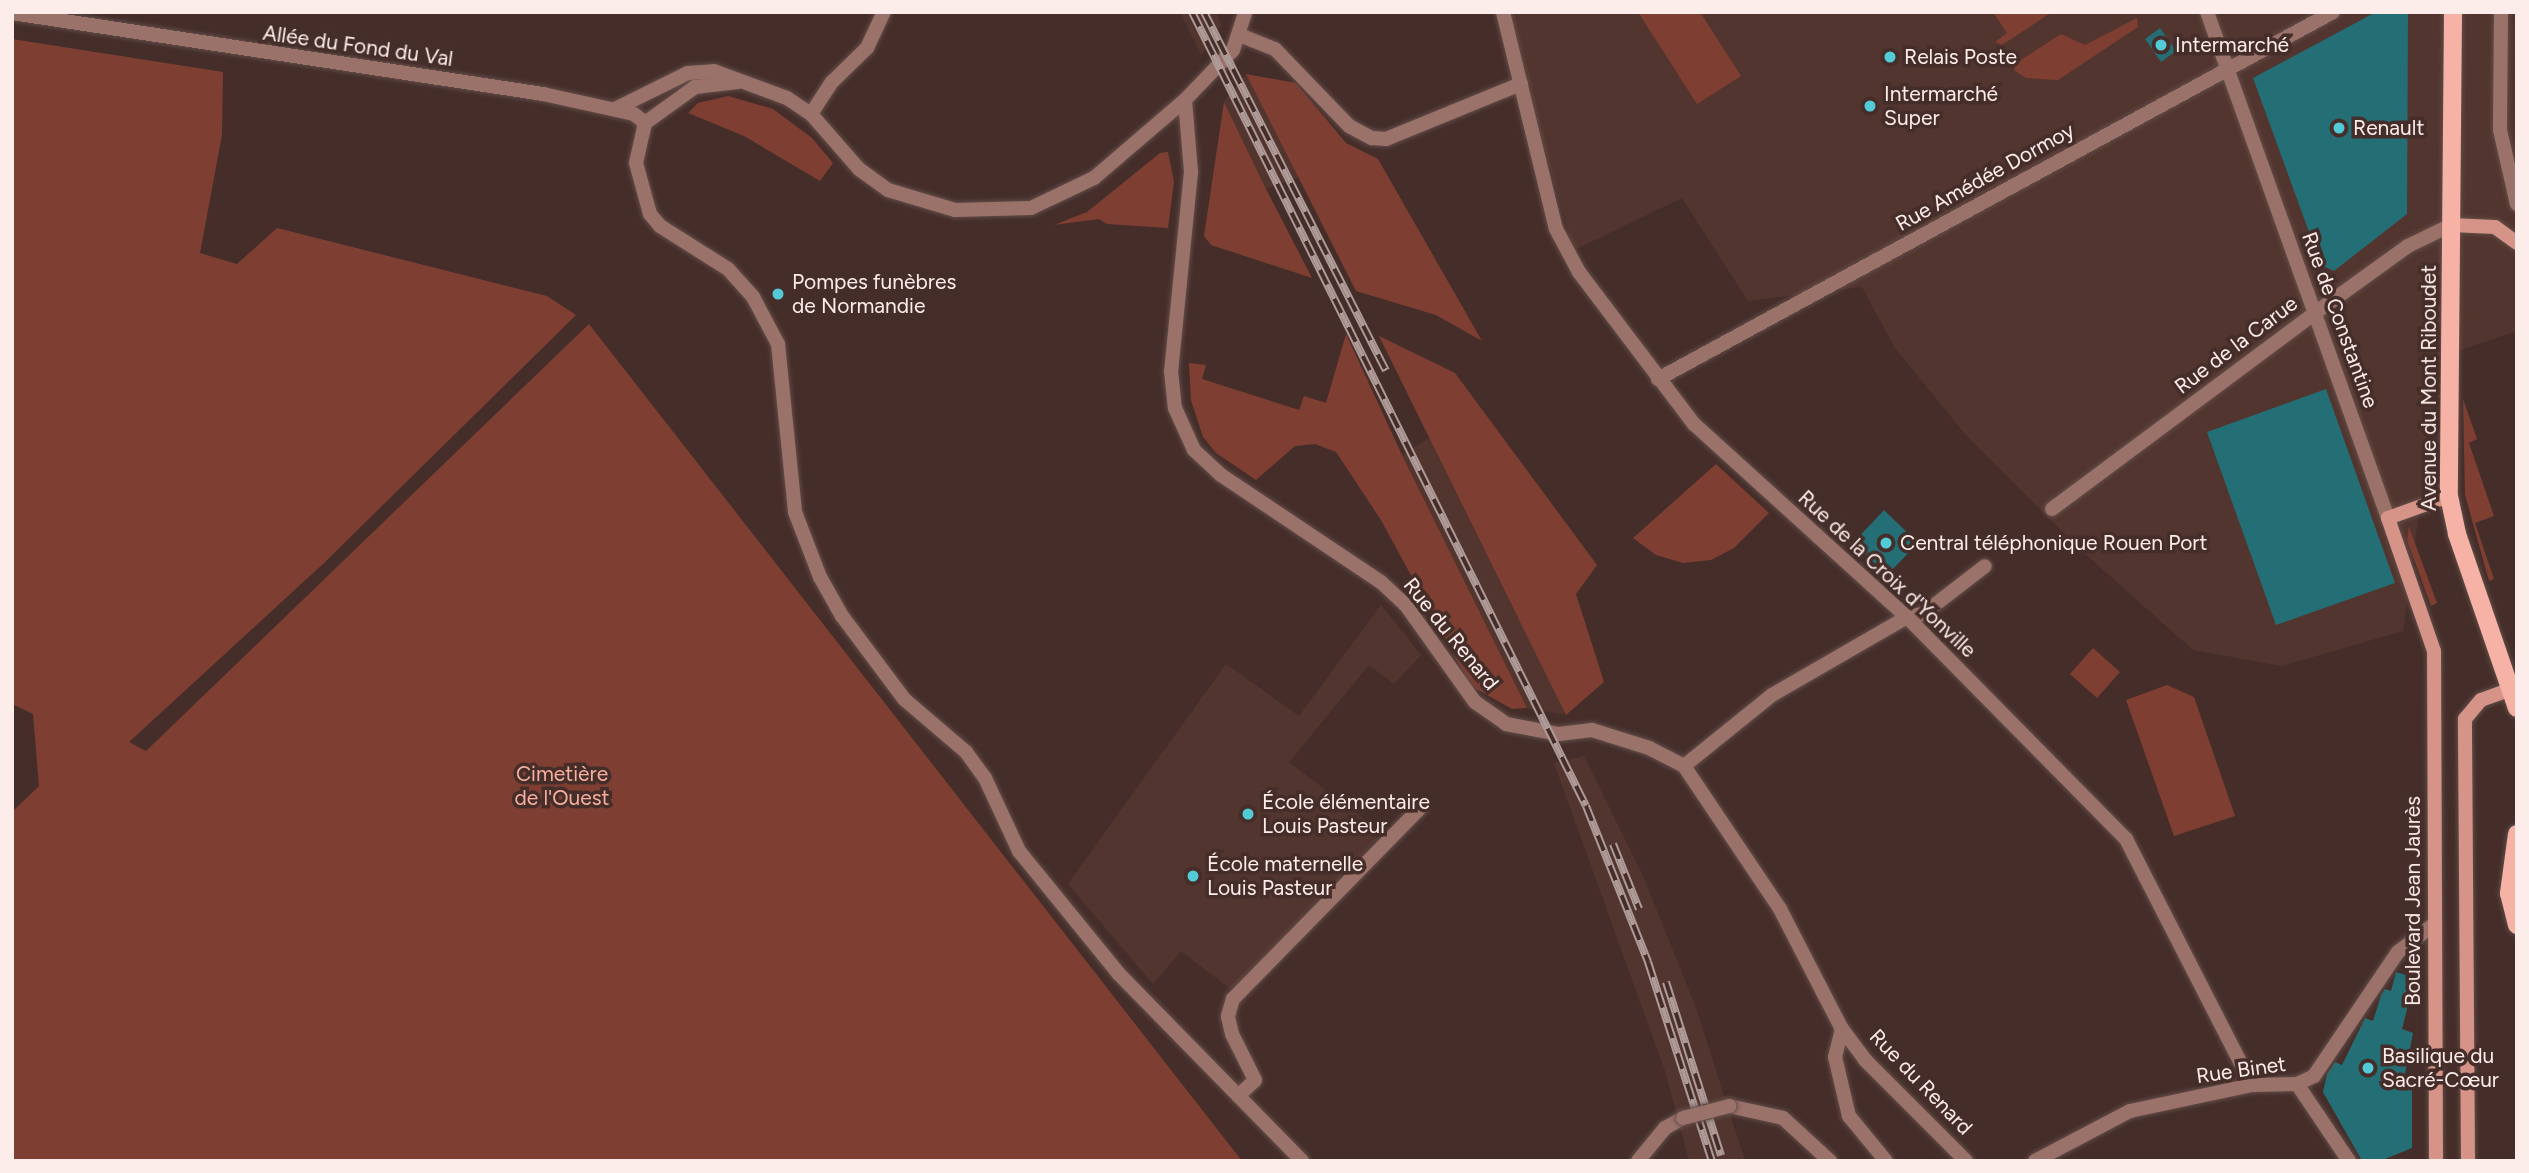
<!DOCTYPE html>
<meta charset="utf-8">
<style>
body{margin:0}
#map{position:relative;width:2529px;height:1173px;overflow:hidden;background:#452e2a;font-family:Figtree,sans-serif}
div>[style]{position:absolute}
.built>*{inset:0;background:#53352f}
.green>*{inset:0;background:#7f3e32}
.building>*{inset:0;background:#246f75}
.roads{filter:drop-shadow(0 0 2px #624d49) drop-shadow(0 0 2px #624d49)}
.minor>*{height:14px;margin:-7px;padding:0 7px;transform-origin:7px;border-radius:7px;background:#9b726a}
.tertiary>*{height:14px;margin:-7px;padding:0 7px;transform-origin:7px;border-radius:7px;background:#9b726a}
.secondary>*{height:14px;margin:-7px;padding:0 7px;transform-origin:7px;border-radius:7px;background:#d59487}
.primary>*{height:18px;margin:-9px;padding:0 9px;transform-origin:9px;border-radius:9px;background:#f6b3a5}
.rail>*{height:8px;margin-top:-4px;transform-origin:0;background:repeating-linear-gradient(90deg,#452e2a 0 16px,#ae9b98 0 32px);box-sizing:border-box;border-block:2px solid #ae9b98}
.bridges{filter:drop-shadow(0 0 2px #624d49) drop-shadow(0 0 2px #624d49)}
.minor-bridge>*{height:14px;margin:-7px;padding:0 7px;transform-origin:7px;border-radius:7px;background:#9b726a}
.dots>*{width:19px;height:19px;translate:-50% -50%;box-sizing:border-box;border:4px solid #452e2a;border-radius:50%}
span{translate:-50% -50%;white-space:nowrap;text-align:center;line-height:1.15;-webkit-text-stroke:7px #452e2a;paint-order:stroke}
.poi-label{font-size:21px;color:#fdedea}
.left{translate:0 -50%;text-align:left}
.street-label{font-size:21px;color:#fdedea}
.park-label{font-size:21px;color:#f7ae9e}
.frame{position:absolute;inset:0;border:14px solid #fdedea;pointer-events:none}
</style>
<div id="map">
<div class="built">
<div style="clip-path:polygon(1180px 12px,1216px 12px,1222px 25px,1201px 55px)"></div>
<div style="clip-path:polygon(1505px 12px,2517px 12px,2517px 331px,2440px 357px,2403px 631px,2282px 666px,2193px 650px,2082px 551px,1965px 434px,1895px 348px,1862px 287px,1748px 301px,1682px 198px,1574px 250px)"></div>
<div style="clip-path:polygon(1246px 74px,1300px 177px,1266px 189px,1224px 102px)"></div>
<div style="clip-path:polygon(1429px 438px,1566px 715px,1527px 708px,1402px 455px)"></div>
<div style="clip-path:polygon(1381px 605px,1421px 655px,1394px 684px,1369px 665px,1289px 762px,1382px 833px,1233px 991px,1181px 951px,1153px 984px,1068px 884px,1226px 664px,1299px 716px)"></div>
<div style="clip-path:polygon(1584px 756px,1643px 876px,1696px 1008px,1745px 1161px,1689px 1161px,1666px 1074px,1554px 763px)"></div>
</div>
<div class="green">
<div style="clip-path:polygon(1638px 12px,1700px 12px,1741px 76px,1697px 104px)"></div>
<div style="clip-path:polygon(1993px 12px,2052px 12px,2002px 45px,1995px 42px,2007px 33px)"></div>
<div style="clip-path:polygon(2137px 18px,2138px 27px,2058px 80px,2026px 78px,2014px 70px,2016px 63px,2061px 34px,2085px 45px)"></div>
<div style="clip-path:polygon(12px 39px,223px 72px,222px 135px,200px 253px,237px 264px,277px 228px,547px 296px,576px 315px,324px 563px,129px 742px,146px 751px,589px 324px,1242px 1161px,12px 1161px,12px 812px,39px 786px,33px 714px,12px 704px)"></div>
<div style="clip-path:polygon(1246px 74px,1296px 83px,1346px 143px,1378px 159px,1482px 341px,1436px 315px,1356px 291px)"></div>
<div style="clip-path:polygon(728px 96px,773px 109px,812px 138px,833px 163px,820px 181px,744px 136px,688px 113px,698px 103px)"></div>
<div style="clip-path:polygon(1224px 102px,1266px 189px,1312px 278px,1211px 245px,1204px 236px)"></div>
<div style="clip-path:polygon(1168px 152px,1174px 182px,1168px 228px,1107px 224px,1099px 219px,1054px 225px,1087px 212px,1160px 153px)"></div>
<div style="clip-path:polygon(1346px 334px,1402px 455px,1527px 708px,1512px 709px,1471px 686px,1381px 520px,1336px 452px,1315px 444px,1295px 446px,1256px 480px,1216px 453px,1203px 437px,1191px 400px,1189px 363px,1206px 365px,1202px 379px,1299px 410px,1304px 396px,1326px 403px)"></div>
<div style="clip-path:polygon(1379px 336px,1455px 373px,1597px 565px,1576px 594px,1604px 682px,1566px 715px)"></div>
<div style="clip-path:polygon(2463px 399px,2477px 439px,2469px 443px,2494px 516px,2475px 523px,2494px 579px,2489px 581px,2465px 495px)"></div>
<div style="clip-path:polygon(1716px 464px,1769px 513px,1734px 548px,1711px 560px,1683px 563px,1656px 555px,1633px 538px)"></div>
<div style="clip-path:polygon(2409px 527px,2437px 603px,2431px 606px,2407px 540px)"></div>
<div style="clip-path:polygon(2093px 648px,2120px 672px,2097px 698px,2070px 674px)"></div>
<div style="clip-path:polygon(2167px 685px,2194px 697px,2235px 816px,2174px 836px,2126px 700px)"></div>
</div>
<div class="building">
<div style="clip-path:polygon(2376px 12px,2408px 12px,2407px 214px,2334px 271px,2321px 265px,2253px 78px)"></div>
<div style="clip-path:polygon(2160px 28px,2176px 51px,2161px 62px,2145px 39px)"></div>
<div style="clip-path:polygon(2326px 389px,2395px 583px,2276px 625px,2207px 432px)"></div>
<div style="clip-path:polygon(1884px 510px,1918px 543px,1887px 575px,1853px 543px)"></div>
<div style="clip-path:polygon(2396px 972px,2415px 978px,2402px 1029px,2413px 1033px,2403px 1084px,2412px 1086px,2412px 1148px,2380px 1161px,2362px 1161px,2323px 1092px,2327px 1074px,2335px 1062px,2342px 1065px,2365px 1018px,2373px 1021px,2381px 995px,2385px 989px,2391px 991px)"></div>
</div>
<div class="roads">
<div class="minor">
<div style="left:1503px;top:12px;width:223px;rotate:76.3deg"></div>
<div style="left:1556px;top:229px;width:49px;rotate:61.9deg"></div>
<div style="left:1579px;top:272px;width:191px;rotate:52.9deg"></div>
<div style="left:1694px;top:424px;width:287px;rotate:42.2deg"></div>
<div style="left:1907px;top:617px;width:312px;rotate:45.4deg"></div>
<div style="left:2126px;top:839px;width:276px;rotate:62.9deg"></div>
<div style="left:1242px;top:36px;width:35px;rotate:22deg"></div>
<div style="left:1275px;top:49px;width:107px;rotate:46.1deg"></div>
<div style="left:1349px;top:126px;width:26px;rotate:28deg"></div>
<div style="left:1372px;top:138px;width:14px;rotate:4deg"></div>
<div style="left:1386px;top:139px;width:146px;rotate:-22.2deg"></div>
<div style="left:645px;top:123px;width:41px;rotate:102.7deg"></div>
<div style="left:636px;top:163px;width:53px;rotate:74.6deg"></div>
<div style="left:650px;top:214px;width:16px;rotate:50deg"></div>
<div style="left:660px;top:226px;width:80px;rotate:32.3deg"></div>
<div style="left:728px;top:269px;width:38px;rotate:48deg"></div>
<div style="left:753px;top:297px;width:53px;rotate:62deg"></div>
<div style="left:778px;top:344px;width:169px;rotate:84.2deg"></div>
<div style="left:795px;top:512px;width:70px;rotate:69deg"></div>
<div style="left:820px;top:577px;width:45px;rotate:60.6deg"></div>
<div style="left:842px;top:616px;width:104px;rotate:53.2deg"></div>
<div style="left:904px;top:699px;width:82px;rotate:40.5deg"></div>
<div style="left:966px;top:752px;width:32px;rotate:54deg"></div>
<div style="left:985px;top:778px;width:81px;rotate:65deg"></div>
<div style="left:1019px;top:851px;width:157px;rotate:50.9deg"></div>
<div style="left:1118px;top:973px;width:263px;rotate:45.6deg"></div>
<div style="left:1658px;top:379px;width:768px;rotate:-28.53deg"></div>
<div style="left:2052px;top:509px;width:328px;rotate:-36.7deg"></div>
<div style="left:1684px;top:766px;width:113px;rotate:-38.9deg"></div>
<div style="left:1772px;top:695px;width:156px;rotate:-30deg"></div>
<div style="left:1907px;top:617px;width:16px;rotate:-11deg"></div>
<div style="left:1923px;top:614px;width:78px;rotate:-37.7deg"></div>
<div style="left:1842px;top:1029px;width:29px;rotate:104deg"></div>
<div style="left:1835px;top:1057px;width:61px;rotate:76.7deg"></div>
<div style="left:1849px;top:1116px;width:58px;rotate:50.6deg"></div>
<div style="left:2297px;top:1084px;width:93px;rotate:56deg"></div>
<div style="left:1238px;top:1096px;width:23px;rotate:-43deg"></div>
<div style="left:1255px;top:1080px;width:51px;rotate:-116.6deg"></div>
<div style="left:1232px;top:1034px;width:18px;rotate:-103deg"></div>
<div style="left:1228px;top:1016px;width:18px;rotate:-74deg"></div>
<div style="left:1233px;top:999px;width:269px;rotate:-45.6deg"></div>
<div style="left:1729px;top:1106px;width:55px;rotate:12.5deg"></div>
<div style="left:1783px;top:1118px;width:64px;rotate:42.5deg"></div>
<div style="left:1638px;top:1161px;width:43px;rotate:-50.7deg"></div>
<div style="left:1665px;top:1128px;width:21px;rotate:-29deg"></div>
<div style="left:2035px;top:1161px;width:107px;rotate:-27.8deg"></div>
<div style="left:2130px;top:1111px;width:125px;rotate:-12deg"></div>
<div style="left:2252px;top:1085px;width:45px;rotate:-1.3deg"></div>
<div style="left:2297px;top:1084px;width:19px;rotate:-25deg"></div>
<div style="left:2314px;top:1076px;width:150px;rotate:-55.9deg"></div>
<div style="left:2398px;top:952px;width:44px;rotate:-37.6deg"></div>
</div>
<div class="tertiary">
<div style="left:2207px;top:12px;width:537px;rotate:70.32deg"></div>
<div style="left:2501px;top:12px;width:118px;rotate:90.5deg"></div>
<div style="left:2500px;top:130px;width:76px;rotate:77.1deg"></div>
<div style="left:12px;top:13px;width:537px;rotate:8.67deg"></div>
<div style="left:543px;top:94px;width:93px;rotate:12.4deg"></div>
<div style="left:634px;top:114px;width:14px;rotate:39deg"></div>
<div style="left:645px;top:123px;width:62px;rotate:-35.8deg"></div>
<div style="left:695px;top:87px;width:43px;rotate:-6.6deg"></div>
<div style="left:1185px;top:100px;width:72px;rotate:85.2deg"></div>
<div style="left:1191px;top:172px;width:200px;rotate:95.7deg"></div>
<div style="left:1171px;top:371px;width:37px;rotate:84deg"></div>
<div style="left:1175px;top:408px;width:46px;rotate:65.7deg"></div>
<div style="left:1194px;top:450px;width:37px;rotate:43deg"></div>
<div style="left:1221px;top:475px;width:192px;rotate:33.8deg"></div>
<div style="left:1381px;top:582px;width:33px;rotate:43deg"></div>
<div style="left:1405px;top:604px;width:120px;rotate:54.5deg"></div>
<div style="left:1475px;top:702px;width:38px;rotate:35deg"></div>
<div style="left:1506px;top:724px;width:54px;rotate:10.7deg"></div>
<div style="left:1559px;top:734px;width:33px;rotate:-7deg"></div>
<div style="left:1592px;top:730px;width:60px;rotate:17.5deg"></div>
<div style="left:1649px;top:748px;width:39px;rotate:27deg"></div>
<div style="left:1684px;top:766px;width:172px;rotate:56.1deg"></div>
<div style="left:1780px;top:909px;width:135px;rotate:62.7deg"></div>
<div style="left:1842px;top:1029px;width:39px;rotate:53deg"></div>
<div style="left:1865px;top:1060px;width:143px;rotate:45deg"></div>
<div style="left:615px;top:109px;width:81px;rotate:-26.3deg"></div>
<div style="left:688px;top:73px;width:26px;rotate:-4deg"></div>
<div style="left:714px;top:71px;width:78px;rotate:20.3deg"></div>
<div style="left:787px;top:98px;width:29px;rotate:34deg"></div>
<div style="left:811px;top:114px;width:73px;rotate:48.9deg"></div>
<div style="left:859px;top:169px;width:36px;rotate:36deg"></div>
<div style="left:888px;top:190px;width:70px;rotate:16.6deg"></div>
<div style="left:955px;top:210px;width:76px;rotate:-1.5deg"></div>
<div style="left:1031px;top:208px;width:70px;rotate:-25.5deg"></div>
<div style="left:1094px;top:178px;width:120px;rotate:-40.6deg"></div>
<div style="left:1185px;top:100px;width:69px;rotate:-46.2deg"></div>
<div style="left:1233px;top:50px;width:40px;rotate:-72deg"></div>
<div style="left:811px;top:114px;width:38px;rotate:-57deg"></div>
<div style="left:832px;top:82px;width:49px;rotate:-44.2deg"></div>
<div style="left:867px;top:48px;width:40px;rotate:-65deg"></div>
<div style="left:2315px;top:313px;width:115px;rotate:-35.8deg"></div>
<div style="left:2408px;top:246px;width:48px;rotate:-26deg"></div>
</div>
<div class="secondary">
<div style="left:2451px;top:225px;width:44px;rotate:2.6deg"></div>
<div style="left:2495px;top:227px;width:27px;rotate:36deg"></div>
<div style="left:2436px;top:1161px;width:510px;rotate:-90.22deg"></div>
<div style="left:2434px;top:651px;width:141px;rotate:-109.1deg"></div>
<div style="left:2388px;top:518px;width:65px;rotate:-19.8deg"></div>
<div style="left:2468px;top:1161px;width:442px;rotate:-90.4deg"></div>
<div style="left:2465px;top:719px;width:25px;rotate:-50deg"></div>
<div style="left:2481px;top:700px;width:32px;rotate:-20deg"></div>
</div>
<div class="primary">
<div style="left:2453px;top:12px;width:484px;rotate:90.5deg"></div>
<div style="left:2449px;top:496px;width:39px;rotate:78deg"></div>
<div style="left:2457px;top:534px;width:184px;rotate:71deg"></div>
<div style="left:2517px;top:834px;width:60px;rotate:97.7deg"></div>
<div style="left:2509px;top:893px;width:33px;rotate:76deg"></div>
</div>
</div>
<div class="rail">
<div style="left:1192px;top:12px;width:886px;rotate:63.61deg"></div>
<div style="left:1586px;top:806px;width:168px;rotate:68.3deg"></div>
<div style="left:1648px;top:962px;width:209px;rotate:72.2deg"></div>
<div style="left:1204px;top:12px;width:402px;rotate:63.1deg"></div>
<div style="left:1613px;top:844px;width:70px;rotate:68.2deg"></div>
<div style="left:1666px;top:982px;width:182px;rotate:72.4deg"></div>
</div>
<div class="bridges">
<div class="minor-bridge">
<div style="left:1683px;top:1118px;width:48px;rotate:-14.6deg"></div>
</div>
</div>
<div class="dots">
<div style="left:2161px;top:45px;background:#52cbd7"></div>
<div style="left:1890px;top:57px;background:#52cbd7"></div>
<div style="left:1870px;top:106px;background:#52cbd7"></div>
<div style="left:2339px;top:128px;background:#52cbd7"></div>
<div style="left:778px;top:294px;background:#52cbd7"></div>
<div style="left:1886px;top:543px;background:#52cbd7"></div>
<div style="left:1248px;top:814px;background:#52cbd7"></div>
<div style="left:1193px;top:876px;background:#52cbd7"></div>
<div style="left:2368px;top:1068px;background:#52cbd7"></div>
</div>
<div class="poi-label">
<span class="left" style="left:2175px;top:45px">Intermarché</span>
<span class="left" style="left:1904px;top:57px">Relais Poste</span>
<span class="left" style="left:1884px;top:106px">Intermarché<br>Super</span>
<span class="left" style="left:2353px;top:128px">Renault</span>
<span class="left" style="left:792px;top:294px">Pompes funèbres<br>de Normandie</span>
<span class="left" style="left:1900px;top:543px">Central téléphonique Rouen Port</span>
<span class="left" style="left:1262px;top:814px">École élémentaire<br>Louis Pasteur</span>
<span class="left" style="left:1207px;top:876px">École maternelle<br>Louis Pasteur</span>
<span class="left" style="left:2382px;top:1068px">Basilique du<br>Sacré-Cœur</span>
</div>
<div class="street-label">
<span style="left:358px;top:46px;rotate:8deg">Allée du Fond du Val</span>
<span style="left:1985px;top:177px;rotate:-29deg">Rue Amédée Dormoy</span>
<span style="left:2340px;top:320px;rotate:70deg">Rue de Constantine</span>
<span style="left:2236px;top:345px;rotate:-37deg">Rue de la Carue</span>
<span style="left:2429px;top:388px;rotate:-90deg">Avenue du Mont Riboudet</span>
<span style="left:1887px;top:574px;rotate:43deg">Rue de la Croix d'Yonville</span>
<span style="left:1451px;top:634px;rotate:51deg">Rue du Renard</span>
<span style="left:2413px;top:901px;rotate:-90deg">Boulevard Jean Jaurès</span>
<span style="left:2241px;top:1070px;rotate:-8deg">Rue Binet</span>
<span style="left:1921px;top:1082px;rotate:46deg">Rue du Renard</span>
</div>
<div class="park-label">
<span style="left:562px;top:786px">Cimetière<br>de l'Ouest</span>
</div>
<div class="frame"></div>
</div>
